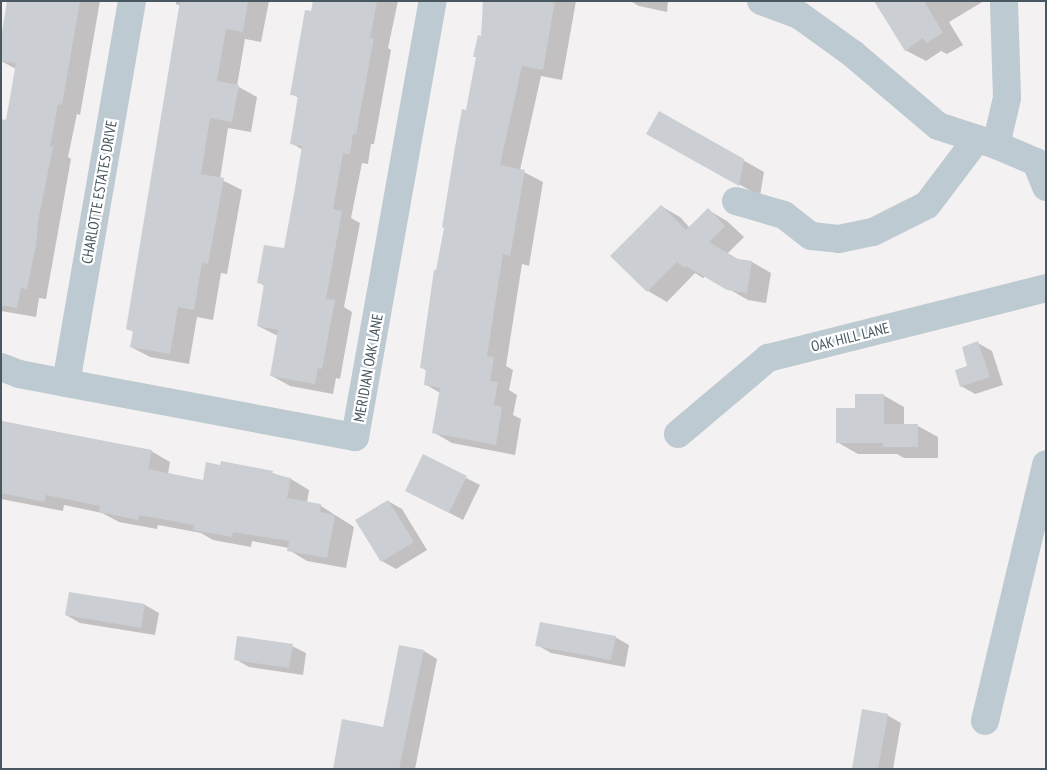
<!DOCTYPE html>
<style>
body{margin:0}
#map{position:relative;width:1047px;height:770px;overflow:hidden;background:#f3f1f1;font-family:"PT Sans Narrow",sans-serif}
div>[style]{position:absolute}
.shadow>*{inset:0;background:#0003}
.building>*{inset:0;background:#cbcfd4}
.minor>*{height:28px;margin:-14px;padding:0 14px;transform-origin:14px;border-radius:14px;background:#becad1}
span{translate:-50% -50%;white-space:nowrap;text-align:center;line-height:1.15;-webkit-text-stroke:4.5px #fff;paint-order:stroke}
.street-label{font-size:15px;color:#485760}
.frame{position:absolute;inset:0;border:2px solid #485760;pointer-events:none}
</style>
<div id="map">
<div class="shadow">
<div style="clip-path:polygon(8px 1px,100px 1px,80px 115px,77px 114px,68px 157px,71px 159px,46px 299px,39px 298px,36px 317px,1px 311px,1px 120px,7px 121px,16px 69px,1px 61px)"></div>
<div style="clip-path:polygon(176px 1px,269px 1px,261px 42px,245px 39px,237px 86px,257px 97px,251px 132px,228px 128px,220px 179px,242px 190px,227px 274px,221px 273px,213px 320px,197px 317px,189px 364px,150px 357px,131px 347px,134px 332px,127px 329px,181px 6px,176px 4px)"></div>
<div style="clip-path:polygon(314px 1px,398px 1px,388px 48px,391px 50px,374px 144px,371px 144px,368px 164px,362px 163px,351px 218px,360px 223px,344px 307px,352px 312px,340px 379px,336px 378px,333px 394px,290px 386px,272px 376px,278px 336px,258px 326px,265px 286px,258px 282px,285px 250px,303px 150px,291px 143px,299px 98px,292px 94px)"></div>
<div style="clip-path:polygon(485px 1px,576px 1px,562px 80px,541px 76px,520px 170px,543px 182px,529px 266px,522px 264px,506px 366px,513px 370px,509px 390px,517px 395px,513px 415px,521px 419px,515px 455px,452px 443px,433px 432px,440px 393px,425px 384px,427px 371px,421px 367px,467px 111px,482px 37px)"></div>
<div style="clip-path:polygon(630px 1px,668px 1px,667px 12px,639px 6px)"></div>
<div style="clip-path:polygon(875px 1px,984px 1px,949px 22px,963px 45px,947px 54px,941px 51px,926px 61px,905px 50px)"></div>
<div style="clip-path:polygon(660px 113px,764px 172px,760px 196px,668px 145px)"></div>
<div style="clip-path:polygon(661px 206px,680px 217px,690px 228px,708px 210px,727px 221px,744px 237px,727px 254px,738px 260px,752px 262px,771px 273px,766px 303px,748px 300px,706px 276px,703px 278px,695px 273px,667px 302px,648px 291px)"></div>
<div style="clip-path:polygon(978px 343px,992px 351px,1003px 385px,975px 394px,961px 386px)"></div>
<div style="clip-path:polygon(883px 395px,904px 407px,904px 425px,918px 426px,938px 437px,938px 458px,904px 458px,897px 454px,858px 454px,837px 442px,856px 410px)"></div>
<div style="clip-path:polygon(1px 421px,151px 451px,170px 462px,168px 474px,204px 481px,272px 473px,291px 479px,309px 490px,307px 503px,321px 506px,354px 527px,346px 568px,307px 561px,289px 550px,289px 548px,252px 541px,251px 547px,213px 540px,201px 533px,158px 525px,157px 529px,119px 522px,102px 513px,64px 505px,63px 511px,1px 499px)"></div>
<div style="clip-path:polygon(423px 456px,480px 485px,463px 520px,421px 498px)"></div>
<div style="clip-path:polygon(388px 501px,402px 509px,427px 550px,396px 569px,382px 561px)"></div>
<div style="clip-path:polygon(70px 593px,145px 605px,159px 613px,155px 635px,80px 623px,66px 615px)"></div>
<div style="clip-path:polygon(615px 637px,629px 645px,625px 667px,551px 653px,537px 645px)"></div>
<div style="clip-path:polygon(292px 646px,306px 653px,303px 675px,249px 667px,235px 659px)"></div>
<div style="clip-path:polygon(424px 651px,437px 659px,415px 769px,334px 769px,384px 728px)"></div>
<div style="clip-path:polygon(887px 715px,901px 723px,893px 769px,853px 769px)"></div>
</div>
<div class="building">
<div style="clip-path:polygon(7px 1px,80px 1px,62px 105px,58px 104px,50px 147px,53px 147px,38px 221px,36px 245px,27px 289px,21px 288px,17px 308px,1px 305px,1px 119px,6px 120px,16px 63px,1px 61px,1px 38px)"></div>
<div style="clip-path:polygon(180px 1px,248px 1px,243px 32px,226px 29px,217px 81px,239px 85px,232px 122px,210px 118px,201px 174px,224px 178px,208px 264px,202px 263px,194px 310px,178px 307px,170px 354px,130px 347px,133px 331px,126px 329px)"></div>
<div style="clip-path:polygon(313px 1px,377px 1px,370px 38px,374px 38px,356px 134px,353px 134px,350px 154px,343px 153px,333px 209px,342px 211px,326px 299px,335px 300px,322px 369px,318px 368px,315px 384px,270px 376px,278px 330px,257px 326px,264px 284px,257px 283px,264px 245px,284px 248px,294px 194px,302px 146px,290px 144px,298px 96px,290px 95px,305px 10px,311px 11px)"></div>
<div style="clip-path:polygon(483px 1px,555px 1px,543px 70px,522px 66px,500px 165px,525px 170px,510px 256px,503px 254px,487px 356px,494px 357px,490px 381px,498px 382px,494px 405px,502px 407px,496px 445px,432px 433px,440px 388px,424px 385px,426px 369px,420px 368px,434px 270px,436px 270px,444px 228px,442px 227px,455px 147px,462px 109px,466px 110px,476px 57px,473px 57px,478px 35px,481px 36px)"></div>
<div style="clip-path:polygon(874px 1px,924px 1px,943px 33px,926px 43px,923px 38px,905px 51px)"></div>
<div style="clip-path:polygon(659px 111px,744px 159px,739px 186px,646px 134px)"></div>
<div style="clip-path:polygon(661px 205px,686px 230px,708px 208px,725px 226px,709px 242px,738px 259px,752px 261px,747px 293px,727px 290px,686px 266px,684px 268px,677px 262px,647px 292px,610px 256px)"></div>
<div style="clip-path:polygon(978px 341px,990px 377px,960px 387px,955px 370px,967px 366px,962px 347px)"></div>
<div style="clip-path:polygon(855px 394px,884px 394px,884px 424px,918px 424px,918px 447px,883px 447px,883px 443px,836px 443px,836px 408px,855px 408px)"></div>
<div style="clip-path:polygon(1px 421px,152px 450px,148px 469px,203px 480px,206px 462px,220px 465px,221px 461px,273px 471px,272px 474px,291px 478px,287px 498px,321px 504px,320px 512px,335px 515px,327px 558px,287px 551px,289px 541px,233px 532px,232px 537px,193px 530px,194px 525px,139px 515px,138px 520px,99px 512px,100px 506px,46px 495px,44px 502px,1px 493px)"></div>
<div style="clip-path:polygon(423px 454px,467px 476px,449px 513px,405px 491px)"></div>
<div style="clip-path:polygon(388px 500px,414px 542px,381px 562px,355px 520px)"></div>
<div style="clip-path:polygon(69px 592px,145px 604px,141px 628px,65px 615px)"></div>
<div style="clip-path:polygon(540px 622px,616px 636px,611px 660px,535px 646px)"></div>
<div style="clip-path:polygon(237px 636px,293px 644px,289px 668px,234px 660px)"></div>
<div style="clip-path:polygon(399px 645px,424px 650px,399px 769px,333px 769px,342px 719px,383px 727px)"></div>
<div style="clip-path:polygon(862px 709px,888px 714px,878px 769px,852px 769px)"></div>
</div>
<div class="minor">
<div style="left:761px;top:1px;width:40px;rotate:20.2deg"></div>
<div style="left:799px;top:15px;width:67px;rotate:35.8deg"></div>
<div style="left:853px;top:54px;width:111px;rotate:40.3deg"></div>
<div style="left:938px;top:126px;width:61px;rotate:18.1deg"></div>
<div style="left:996px;top:145px;width:43px;rotate:23deg"></div>
<div style="left:1036px;top:162px;width:27px;rotate:68deg"></div>
<div style="left:996px;top:145px;width:48px;rotate:-76.8deg"></div>
<div style="left:1007px;top:98px;width:97px;rotate:-91.8deg"></div>
<div style="left:736px;top:201px;width:50px;rotate:16.3deg"></div>
<div style="left:784px;top:215px;width:34px;rotate:38deg"></div>
<div style="left:811px;top:236px;width:28px;rotate:6deg"></div>
<div style="left:839px;top:239px;width:35px;rotate:-12deg"></div>
<div style="left:873px;top:232px;width:60px;rotate:-26.6deg"></div>
<div style="left:927px;top:205px;width:83px;rotate:-52.9deg"></div>
<div style="left:1px;top:367px;width:19px;rotate:21deg"></div>
<div style="left:19px;top:374px;width:48px;rotate:10.8deg"></div>
<div style="left:66px;top:383px;width:294px;rotate:10.6deg"></div>
<div style="left:355px;top:437px;width:443px;rotate:-79.9deg"></div>
<div style="left:66px;top:383px;width:388px;rotate:-80.2deg"></div>
<div style="left:678px;top:434px;width:118px;rotate:-40.2deg"></div>
<div style="left:768px;top:358px;width:287px;rotate:-14.1deg"></div>
<div style="left:985px;top:721px;width:264px;rotate:-76.6deg"></div>
</div>
<div class="street-label">
<span style="left:99px;top:192px;rotate:-80deg">CHARLOTTE ESTATES DRIVE</span>
<span style="left:850px;top:337px;rotate:-14deg">OAK HILL LANE</span>
<span style="left:368px;top:368px;rotate:-80deg">MERIDIAN OAK LANE</span>
</div>
<div class="frame"></div>
</div>
